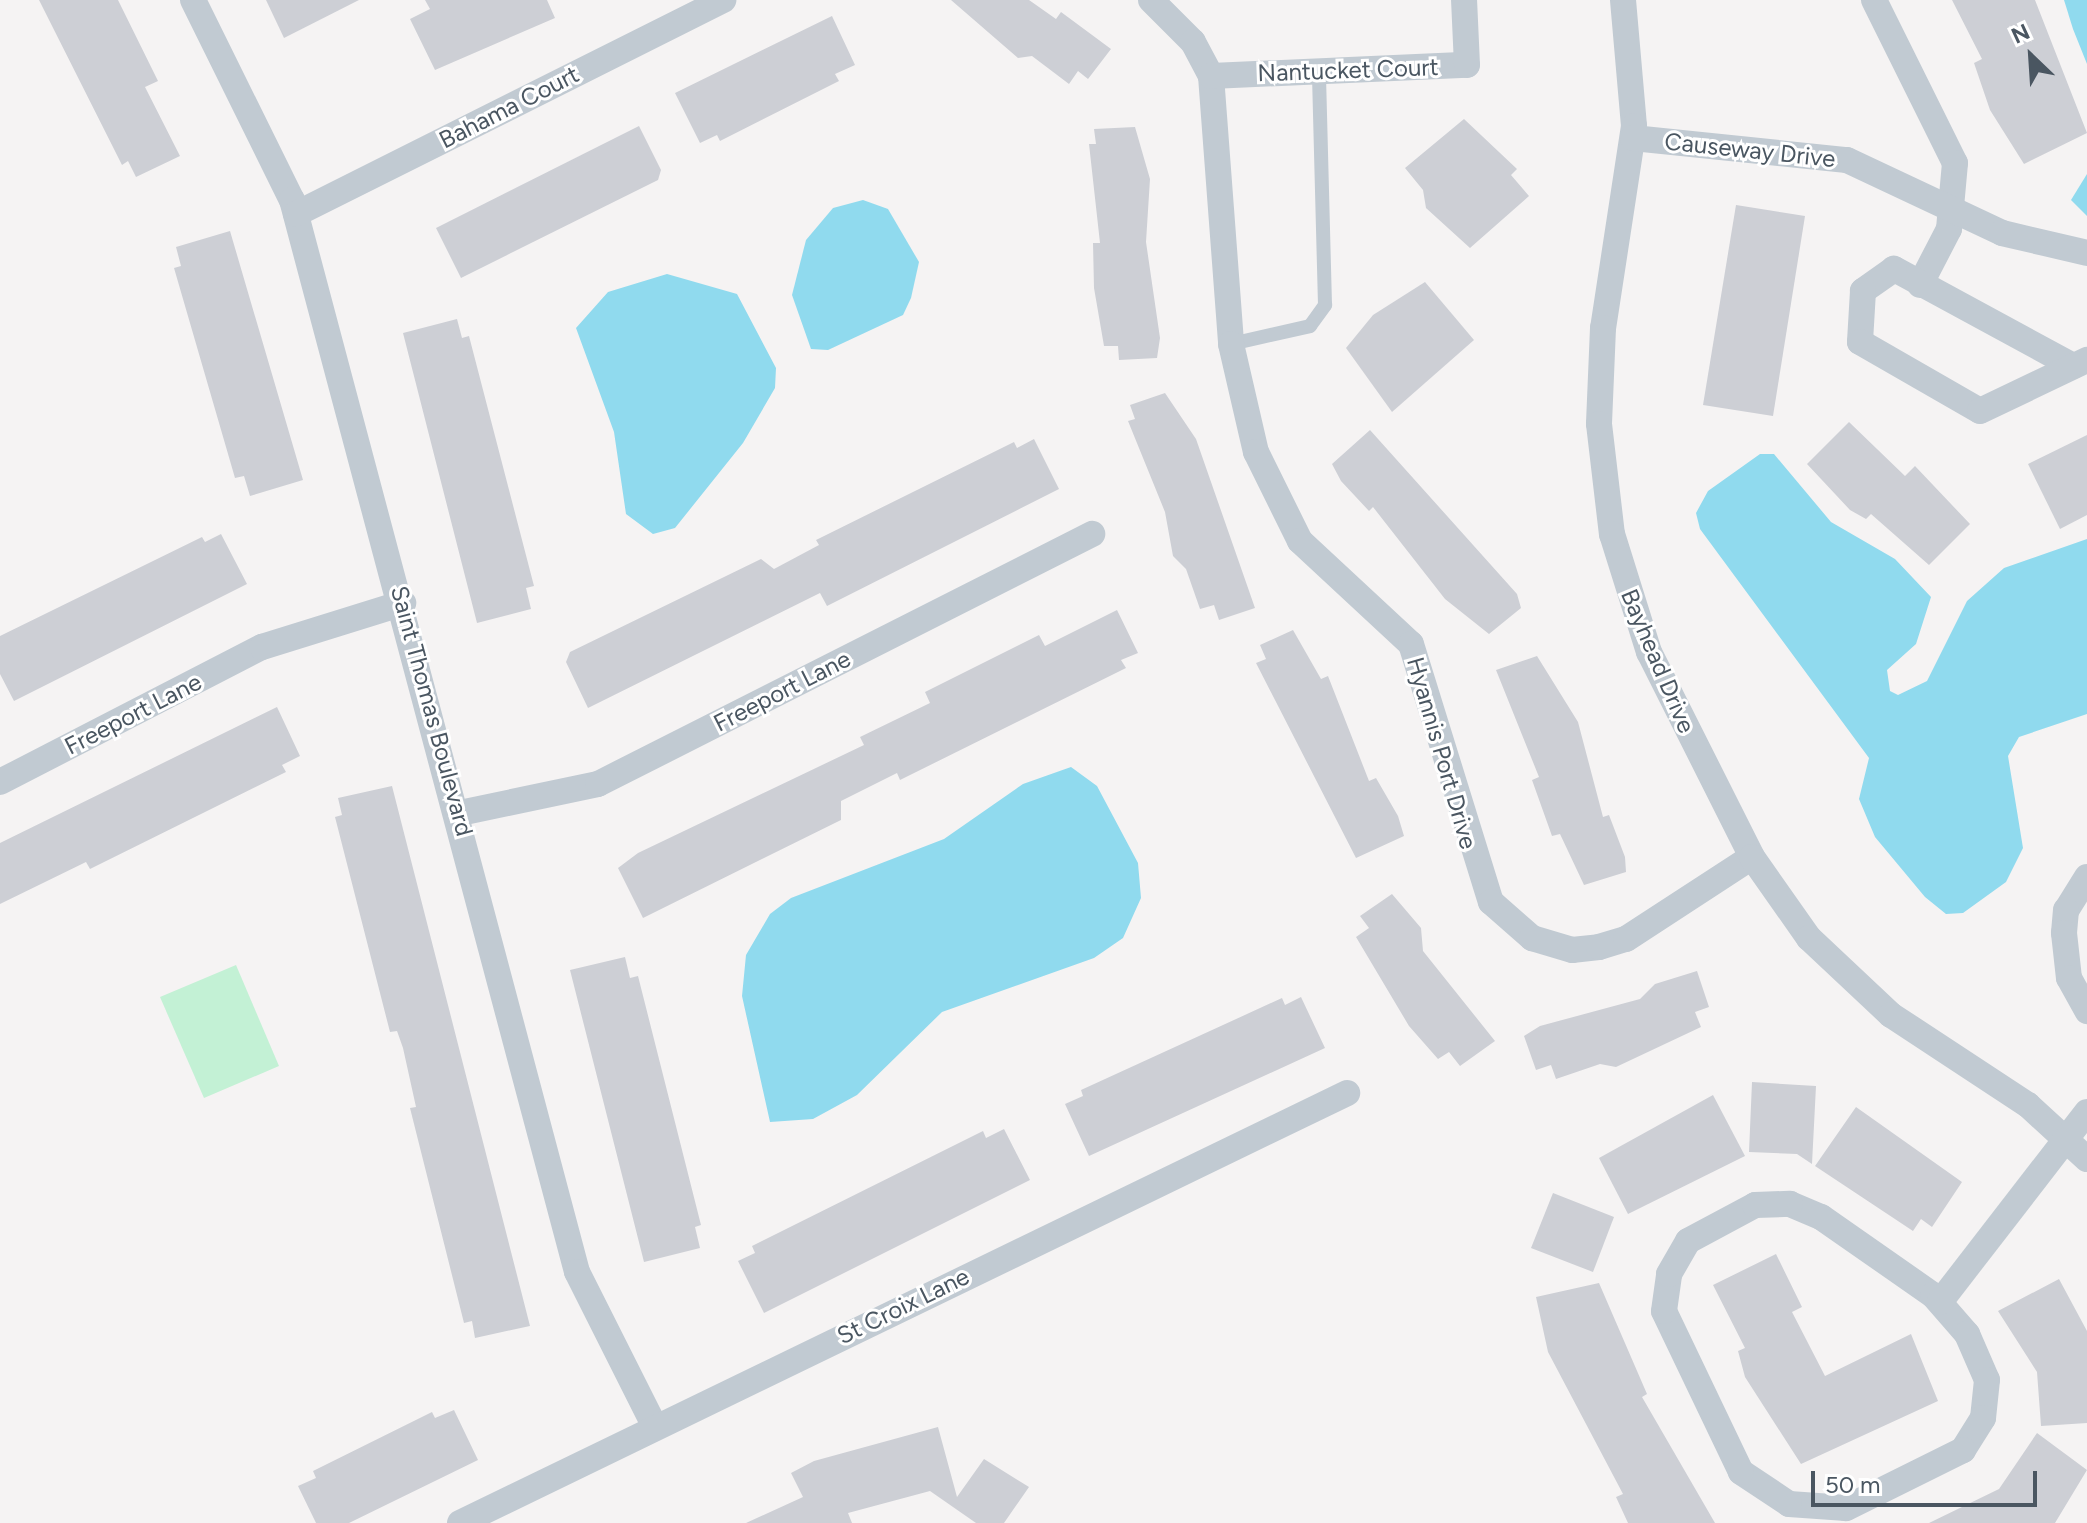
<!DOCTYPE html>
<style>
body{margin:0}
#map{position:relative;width:2087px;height:1523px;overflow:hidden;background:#f5f3f3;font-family:Figtree,sans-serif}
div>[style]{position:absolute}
.green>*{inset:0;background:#c3f1d5}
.water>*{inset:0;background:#90daee}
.building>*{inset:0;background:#cdcfd5}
.service>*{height:14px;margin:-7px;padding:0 7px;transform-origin:7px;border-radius:7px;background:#c1cad2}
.minor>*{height:26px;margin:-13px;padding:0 13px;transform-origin:13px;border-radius:13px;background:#c1cad2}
span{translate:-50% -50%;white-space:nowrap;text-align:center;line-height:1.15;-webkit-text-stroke:6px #fff;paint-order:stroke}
.street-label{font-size:24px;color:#4a5661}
.north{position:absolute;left:1991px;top:16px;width:80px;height:80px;-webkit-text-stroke:6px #fff;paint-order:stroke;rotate:335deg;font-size:22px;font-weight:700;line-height:32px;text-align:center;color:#4a5661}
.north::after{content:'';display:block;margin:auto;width:28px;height:36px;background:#4a5661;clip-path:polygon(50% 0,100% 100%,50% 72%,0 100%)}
.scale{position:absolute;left:1811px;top:1471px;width:226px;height:36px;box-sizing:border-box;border:4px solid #4a5661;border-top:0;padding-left:10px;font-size:24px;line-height:28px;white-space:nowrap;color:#4a5661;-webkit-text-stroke:6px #fff;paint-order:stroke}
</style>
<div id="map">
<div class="green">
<div style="clip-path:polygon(236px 965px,279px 1066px,204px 1098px,160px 997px)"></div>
</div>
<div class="water">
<div style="clip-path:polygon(2064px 0,2087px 0,2087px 64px,2073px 29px)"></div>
<div style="clip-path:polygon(2087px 174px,2087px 216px,2071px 200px)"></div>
<div style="clip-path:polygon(863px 200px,888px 209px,919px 262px,911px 298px,903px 315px,828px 350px,811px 349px,792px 295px,806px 240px,833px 208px)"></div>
<div style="clip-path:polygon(667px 274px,737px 294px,776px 368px,775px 388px,743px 443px,675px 528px,653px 534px,626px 514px,614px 432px,576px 328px,608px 292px)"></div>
<div style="clip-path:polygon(1760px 454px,1774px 454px,1831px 522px,1895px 559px,1931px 597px,1916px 644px,1887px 670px,1890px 691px,1898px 695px,1927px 681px,1967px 601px,2004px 568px,2087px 539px,2087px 714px,2019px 737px,2008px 756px,2023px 848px,2006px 882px,1963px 913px,1946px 914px,1925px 897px,1875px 837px,1859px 799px,1869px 758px,1700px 529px,1696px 513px,1708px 491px)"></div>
<div style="clip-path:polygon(1071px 767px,1097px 786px,1138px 863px,1141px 898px,1123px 938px,1094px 958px,942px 1012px,857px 1095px,813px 1119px,770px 1122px,742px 996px,746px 955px,770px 914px,791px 898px,944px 839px,1023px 784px)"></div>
</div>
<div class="building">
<div style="clip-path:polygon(39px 0,118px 0,158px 81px,145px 87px,180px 156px,136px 177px,128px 161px,122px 165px)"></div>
<div style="clip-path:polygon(266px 0,359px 0,284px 38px)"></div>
<div style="clip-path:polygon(425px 0,547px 0,555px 18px,435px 70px,410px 19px,430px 9px)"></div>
<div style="clip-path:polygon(951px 0,1029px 0,1056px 19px,1061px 12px,1111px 49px,1088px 79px,1078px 71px,1069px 84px,1032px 56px,1018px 58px)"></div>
<div style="clip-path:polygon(1952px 0,2035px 0,2087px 133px,2024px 164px,1990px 110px,1974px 63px,1982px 59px)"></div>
<div style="clip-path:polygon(832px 16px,855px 65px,835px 74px,839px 81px,720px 141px,717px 135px,700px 143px,675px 93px)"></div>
<div style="clip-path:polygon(1464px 119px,1517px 169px,1511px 175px,1529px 196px,1470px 248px,1426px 208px,1423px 190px,1405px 168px)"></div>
<div style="clip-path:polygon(639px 126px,661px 170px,658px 180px,461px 278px,436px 228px)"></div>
<div style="clip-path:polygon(1135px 127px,1150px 179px,1146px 242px,1160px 338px,1157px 358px,1119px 360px,1118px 346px,1104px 346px,1094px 288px,1093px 243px,1100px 243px,1089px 144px,1096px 144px,1094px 129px)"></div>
<div style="clip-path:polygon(1736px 205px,1805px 216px,1773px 416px,1703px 405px)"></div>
<div style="clip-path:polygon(230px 231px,303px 480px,250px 496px,244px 476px,235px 478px,174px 268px,181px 266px,176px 247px)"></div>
<div style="clip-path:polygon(1425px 282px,1474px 340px,1392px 412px,1346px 348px,1373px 315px)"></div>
<div style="clip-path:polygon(457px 319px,462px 338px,469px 336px,534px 586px,526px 588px,531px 609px,477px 623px,403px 333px)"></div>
<div style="clip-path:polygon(1165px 393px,1196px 439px,1255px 608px,1219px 620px,1214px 605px,1200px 609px,1186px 569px,1173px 556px,1165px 512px,1128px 421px,1135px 419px,1130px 405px)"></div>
<div style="clip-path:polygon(1849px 422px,1905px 476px,1915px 466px,1970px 524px,1929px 565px,1871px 514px,1866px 519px,1850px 510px,1807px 464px)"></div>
<div style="clip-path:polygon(1370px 430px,1517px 594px,1521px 608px,1489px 634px,1445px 599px,1373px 507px,1369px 511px,1341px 481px,1332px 464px)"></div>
<div style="clip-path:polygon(2087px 435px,2087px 515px,2060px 529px,2028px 464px)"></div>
<div style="clip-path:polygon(1034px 439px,1059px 489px,827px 606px,820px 593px,588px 708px,566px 662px,570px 652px,761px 559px,774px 569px,819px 545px,816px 540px,1014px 442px,1017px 448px)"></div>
<div style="clip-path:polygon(221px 534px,247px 584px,14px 701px,0 674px,0 636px,202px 537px,205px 542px)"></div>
<div style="clip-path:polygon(1117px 610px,1138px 653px,1121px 660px,1126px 668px,900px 780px,897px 773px,841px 801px,841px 820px,643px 918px,618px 868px,638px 853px,864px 745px,860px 737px,930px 703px,925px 692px,1039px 635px,1045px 646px)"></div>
<div style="clip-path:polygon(1293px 630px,1321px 679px,1328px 676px,1369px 781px,1376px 778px,1398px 816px,1404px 836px,1356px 858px,1256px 663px,1266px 659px,1260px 645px)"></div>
<div style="clip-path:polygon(1537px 656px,1578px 722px,1603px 817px,1609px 815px,1625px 857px,1626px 872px,1584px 885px,1560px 834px,1552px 836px,1532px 780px,1539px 777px,1496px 670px)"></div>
<div style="clip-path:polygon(277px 707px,300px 756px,282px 765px,286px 772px,90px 869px,86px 862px,0 904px,0 843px)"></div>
<div style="clip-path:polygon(392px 786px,530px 1326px,475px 1338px,472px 1321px,464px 1323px,410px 1108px,416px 1107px,403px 1048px,397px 1031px,390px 1032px,335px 817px,342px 815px,338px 798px)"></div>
<div style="clip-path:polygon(1392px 894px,1421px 928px,1423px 951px,1495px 1041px,1460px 1066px,1449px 1052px,1438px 1059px,1409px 1026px,1356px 937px,1369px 928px,1360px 916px)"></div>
<div style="clip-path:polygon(625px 957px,630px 978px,638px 976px,701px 1225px,695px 1227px,700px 1248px,644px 1262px,570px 970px)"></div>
<div style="clip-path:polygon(1697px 971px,1709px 1007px,1695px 1012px,1701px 1027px,1616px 1067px,1600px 1064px,1556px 1079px,1551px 1065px,1536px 1070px,1524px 1036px,1540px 1026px,1640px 999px,1655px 984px)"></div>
<div style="clip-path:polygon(1301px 997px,1325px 1048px,1089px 1156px,1065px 1104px,1083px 1096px,1081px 1090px,1282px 998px,1285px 1005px)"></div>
<div style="clip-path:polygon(1752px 1082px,1816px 1086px,1812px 1164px,1797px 1154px,1749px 1152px)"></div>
<div style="clip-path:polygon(1713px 1095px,1745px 1156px,1628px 1214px,1599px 1158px)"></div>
<div style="clip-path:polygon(1856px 1107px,1962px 1182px,1932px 1227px,1921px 1219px,1913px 1231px,1815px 1166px)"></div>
<div style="clip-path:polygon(1004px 1129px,1030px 1180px,764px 1313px,738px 1261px,755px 1253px,752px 1246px,983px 1131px,986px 1138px)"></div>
<div style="clip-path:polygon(1553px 1193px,1614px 1217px,1593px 1272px,1531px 1248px)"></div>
<div style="clip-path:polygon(1776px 1254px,1802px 1307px,1792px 1312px,1825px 1376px,1911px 1334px,1938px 1401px,1801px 1464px,1745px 1377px,1738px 1351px,1745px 1348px,1713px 1285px)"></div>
<div style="clip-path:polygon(2059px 1279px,2087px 1331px,2087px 1423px,2041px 1426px,2037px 1372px,1998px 1311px)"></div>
<div style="clip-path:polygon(1599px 1283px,1647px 1394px,1642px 1397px,1715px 1523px,1628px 1523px,1616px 1497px,1623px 1494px,1548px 1352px,1536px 1297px)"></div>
<div style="clip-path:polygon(454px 1410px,478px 1460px,349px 1523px,316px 1523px,298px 1486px,316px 1478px,313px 1471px,432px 1412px,435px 1418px)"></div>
<div style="clip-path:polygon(938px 1427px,957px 1497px,984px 1459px,1029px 1487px,1004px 1523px,976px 1523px,930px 1491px,848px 1513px,852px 1523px,746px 1523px,803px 1497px,791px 1473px,814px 1461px)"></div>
<div style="clip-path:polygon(2037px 1433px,2087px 1470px,2055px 1523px,1929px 1523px,1999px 1489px)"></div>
</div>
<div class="service">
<div style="left:1231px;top:344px;width:81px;rotate:-12.8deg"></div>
<div style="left:1310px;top:326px;width:26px;rotate:-54deg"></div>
<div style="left:1325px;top:305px;width:233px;rotate:-91.5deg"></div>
</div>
<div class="minor">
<div style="left:193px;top:0;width:223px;rotate:63.7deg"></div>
<div style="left:292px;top:200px;width:1109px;rotate:75.11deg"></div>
<div style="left:577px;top:1272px;width:174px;rotate:63.3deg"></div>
<div style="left:1151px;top:0;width:59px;rotate:45deg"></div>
<div style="left:1193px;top:42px;width:38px;rotate:62deg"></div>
<div style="left:1211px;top:76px;width:269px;rotate:85.7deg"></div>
<div style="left:1231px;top:344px;width:111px;rotate:77deg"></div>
<div style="left:1256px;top:452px;width:99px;rotate:63.7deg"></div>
<div style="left:1300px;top:541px;width:151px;rotate:42.9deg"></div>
<div style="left:1411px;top:644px;width:270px;rotate:72.8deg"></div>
<div style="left:1491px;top:902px;width:55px;rotate:41.3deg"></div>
<div style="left:1532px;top:938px;width:42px;rotate:16.7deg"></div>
<div style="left:1572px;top:950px;width:27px;rotate:-6deg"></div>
<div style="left:1599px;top:947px;width:28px;rotate:-17deg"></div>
<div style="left:1626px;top:939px;width:150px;rotate:-33.1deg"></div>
<div style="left:1623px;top:0;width:126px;rotate:85deg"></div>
<div style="left:1634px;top:126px;width:204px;rotate:98.7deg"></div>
<div style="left:1603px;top:328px;width:96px;rotate:92.4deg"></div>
<div style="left:1599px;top:424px;width:111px;rotate:83.3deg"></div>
<div style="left:1612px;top:534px;width:124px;rotate:72.6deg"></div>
<div style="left:1649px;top:652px;width:229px;rotate:63.3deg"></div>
<div style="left:1752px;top:857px;width:99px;rotate:54.9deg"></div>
<div style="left:1809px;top:938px;width:112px;rotate:43.2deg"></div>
<div style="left:1891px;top:1015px;width:164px;rotate:33.3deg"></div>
<div style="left:2028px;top:1105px;width:80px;rotate:42.5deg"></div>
<div style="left:1874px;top:0;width:182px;rotate:63.6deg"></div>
<div style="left:1955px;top:163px;width:66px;rotate:95.2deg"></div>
<div style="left:1949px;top:229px;width:63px;rotate:117.4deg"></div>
<div style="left:1211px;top:76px;width:256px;rotate:-2.5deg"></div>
<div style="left:1467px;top:65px;width:65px;rotate:-92.6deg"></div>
<div style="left:1633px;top:138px;width:215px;rotate:5.9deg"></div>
<div style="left:1847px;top:160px;width:171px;rotate:25.2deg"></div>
<div style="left:2002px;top:233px;width:87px;rotate:13.2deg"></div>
<div style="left:296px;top:214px;width:478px;rotate:-26.6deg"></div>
<div style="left:2073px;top:366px;width:204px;rotate:-151.5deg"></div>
<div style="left:1894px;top:269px;width:38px;rotate:145deg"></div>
<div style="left:1863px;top:291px;width:51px;rotate:93.4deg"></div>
<div style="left:1860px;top:342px;width:138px;rotate:29.9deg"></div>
<div style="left:1980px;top:411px;width:119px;rotate:-25.5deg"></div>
<div style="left:0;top:782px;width:295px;rotate:-27.3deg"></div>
<div style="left:262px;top:647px;width:148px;rotate:-17.3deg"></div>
<div style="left:460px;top:813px;width:141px;rotate:-11.9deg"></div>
<div style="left:598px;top:784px;width:554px;rotate:-26.84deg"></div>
<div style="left:2087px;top:877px;width:39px;rotate:122deg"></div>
<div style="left:2066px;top:910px;width:23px;rotate:95deg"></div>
<div style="left:2064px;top:933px;width:45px;rotate:83.7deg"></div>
<div style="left:2069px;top:978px;width:38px;rotate:61deg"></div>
<div style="left:1790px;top:1204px;width:34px;rotate:23deg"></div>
<div style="left:1821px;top:1217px;width:136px;rotate:34.9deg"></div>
<div style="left:1933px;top:1295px;width:52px;rotate:48.9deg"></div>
<div style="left:1967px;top:1334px;width:50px;rotate:66.5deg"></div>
<div style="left:1987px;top:1380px;width:38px;rotate:96deg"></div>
<div style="left:1983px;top:1418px;width:38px;rotate:122deg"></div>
<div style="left:1963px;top:1450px;width:131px;rotate:153.6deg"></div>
<div style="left:1846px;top:1508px;width:57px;rotate:-176deg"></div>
<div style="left:1789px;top:1504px;width:58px;rotate:-146.3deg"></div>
<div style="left:1741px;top:1472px;width:178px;rotate:-115.6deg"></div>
<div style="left:1664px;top:1311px;width:37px;rotate:-82deg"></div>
<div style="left:1669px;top:1274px;width:38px;rotate:-60deg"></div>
<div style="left:1688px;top:1241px;width:76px;rotate:-28.2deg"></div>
<div style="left:1755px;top:1205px;width:35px;rotate:-2deg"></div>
<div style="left:1940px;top:1302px;width:240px;rotate:-52.3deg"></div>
<div style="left:460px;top:1523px;width:986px;rotate:-25.86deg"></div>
</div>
<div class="street-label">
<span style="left:1348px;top:70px;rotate:-2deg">Nantucket Court</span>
<span style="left:509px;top:107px;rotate:-27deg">Bahama Court</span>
<span style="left:1750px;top:150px;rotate:6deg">Causeway Drive</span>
<span style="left:1658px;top:661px;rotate:67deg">Bayhead Drive</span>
<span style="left:782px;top:691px;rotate:-27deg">Freeport Lane</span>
<span style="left:432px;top:711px;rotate:75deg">Saint Thomas Boulevard</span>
<span style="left:133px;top:714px;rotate:-27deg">Freeport Lane</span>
<span style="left:1442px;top:753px;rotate:74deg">Hyannis Port Drive</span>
<span style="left:903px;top:1306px;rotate:-26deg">St Croix Lane</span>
</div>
<div class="north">N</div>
<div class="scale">50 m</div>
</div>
